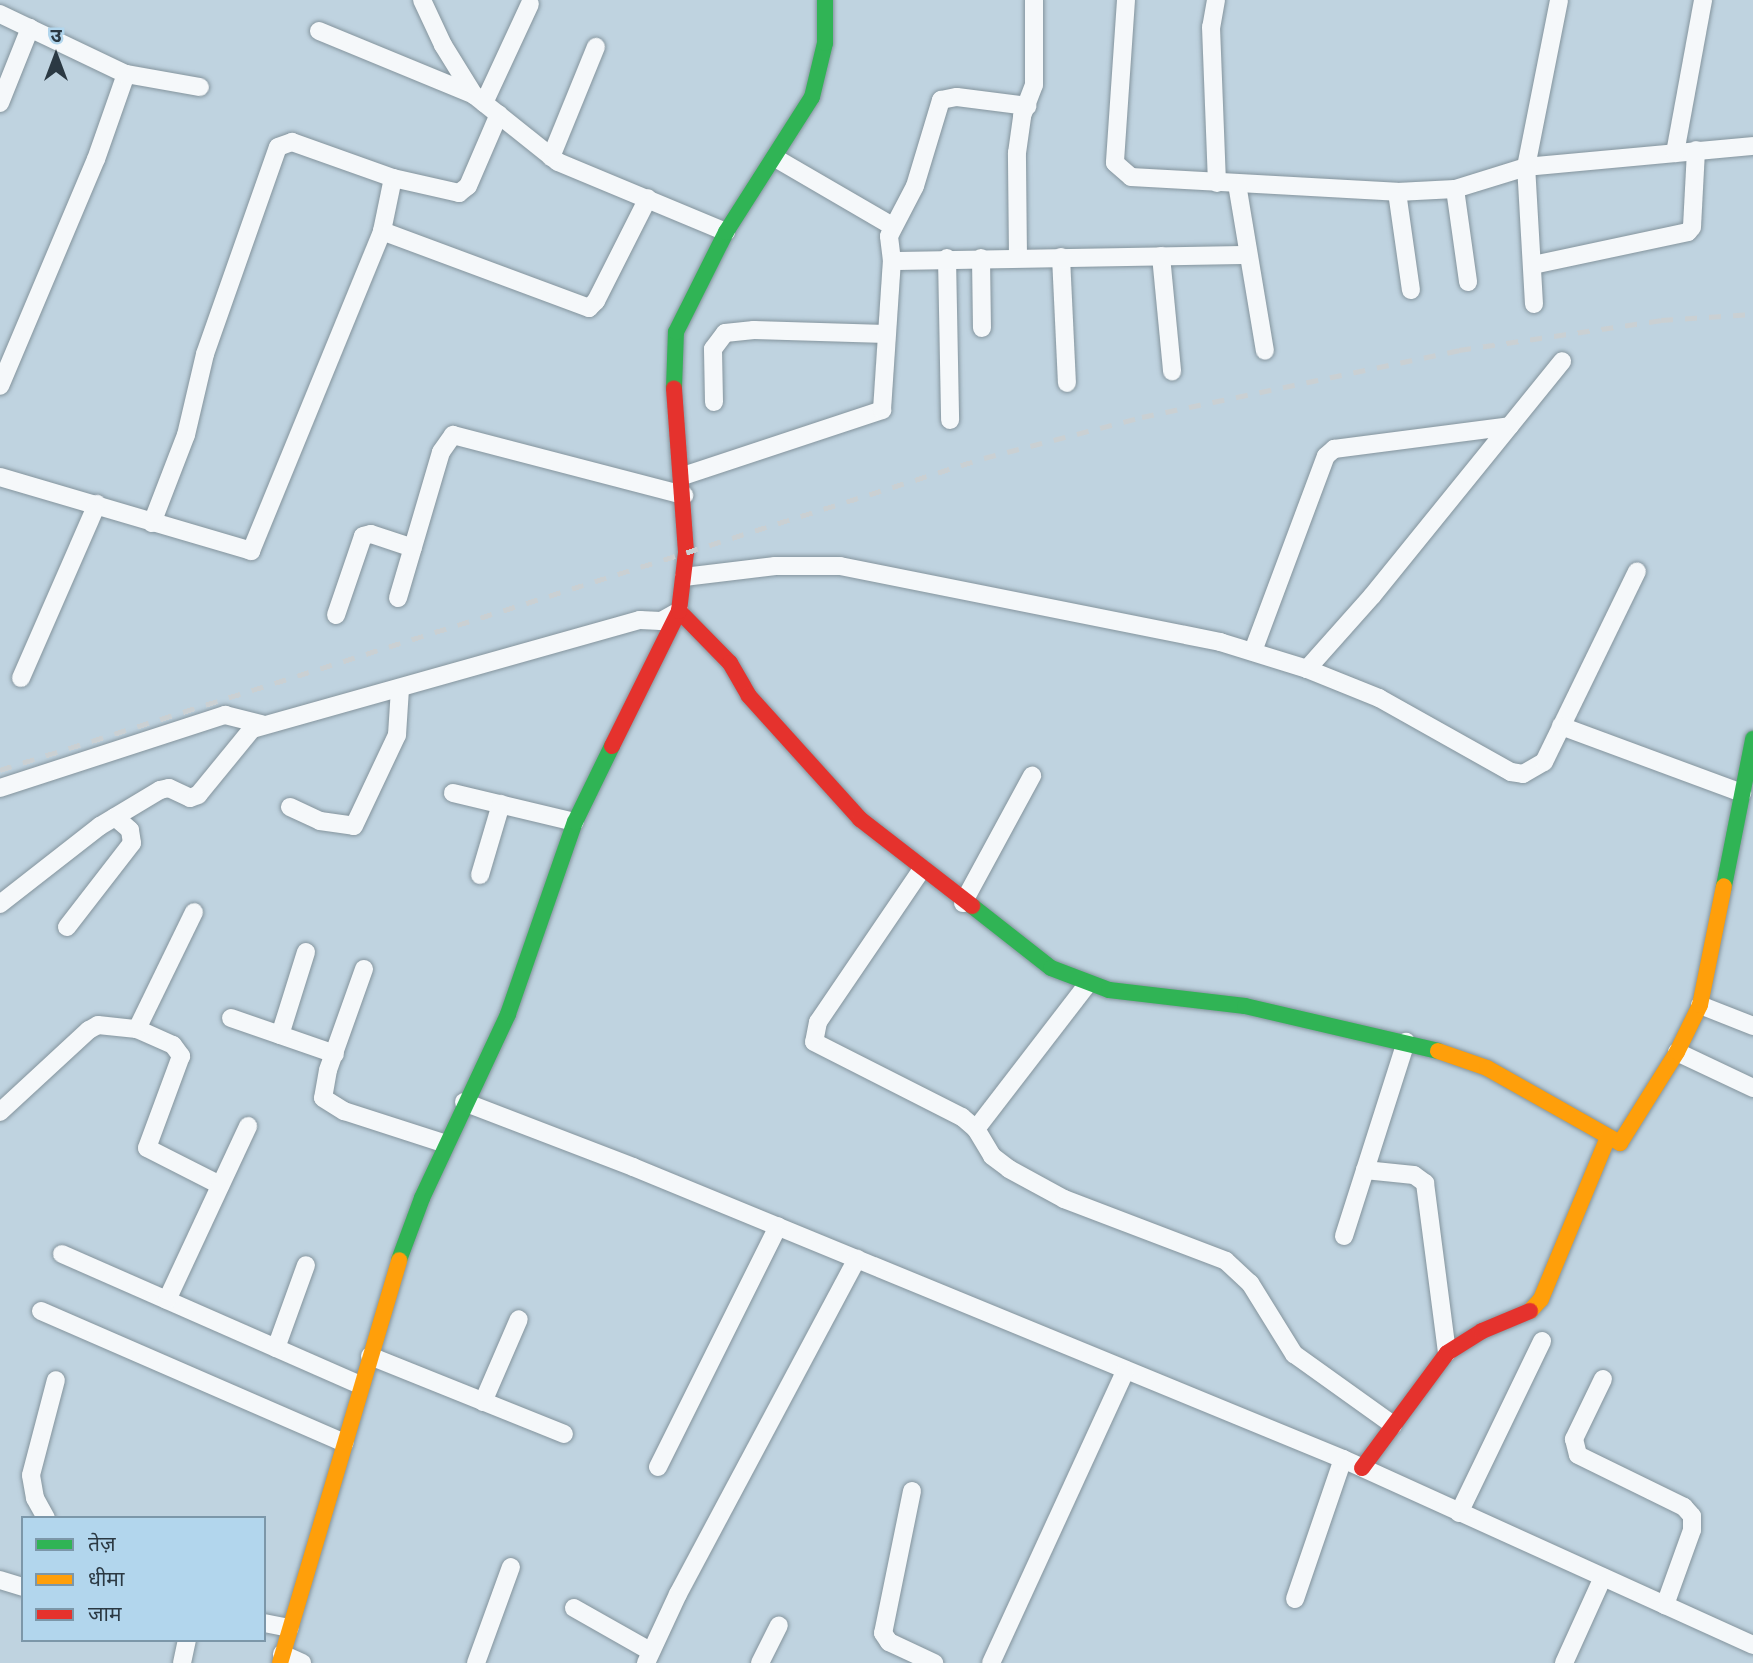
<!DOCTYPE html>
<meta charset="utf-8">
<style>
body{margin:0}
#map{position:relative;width:1753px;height:1663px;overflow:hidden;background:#bfd3e0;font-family:Lato,"Noto Sans Devanagari",sans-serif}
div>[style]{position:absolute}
.roads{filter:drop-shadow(0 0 2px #84949d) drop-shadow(0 0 2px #84949d)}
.street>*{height:18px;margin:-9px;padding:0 9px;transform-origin:9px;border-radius:9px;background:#f5f8fa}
.fast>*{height:16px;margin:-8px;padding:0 8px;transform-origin:8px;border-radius:8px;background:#30b455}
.slow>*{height:16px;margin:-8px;padding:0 8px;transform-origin:8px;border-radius:8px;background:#ff9f0a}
.jam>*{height:16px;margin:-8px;padding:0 8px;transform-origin:8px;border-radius:8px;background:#e5322d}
.rail>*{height:5px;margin-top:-2.5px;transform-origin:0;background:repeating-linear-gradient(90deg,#cad0d3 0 12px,transparent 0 24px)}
span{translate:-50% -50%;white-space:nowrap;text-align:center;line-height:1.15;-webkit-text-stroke:6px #b2d6ed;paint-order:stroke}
.legend{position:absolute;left:21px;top:1516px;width:245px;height:126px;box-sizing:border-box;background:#b2d6ed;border:2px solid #7c97a9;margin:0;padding:9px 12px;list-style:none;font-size:21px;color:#2b3943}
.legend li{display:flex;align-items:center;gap:14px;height:35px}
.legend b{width:35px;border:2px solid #7c97a9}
.north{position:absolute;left:21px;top:21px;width:70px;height:70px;-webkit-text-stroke:5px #b2d6ed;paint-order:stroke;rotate:0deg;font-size:19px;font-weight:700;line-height:28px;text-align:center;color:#2b3943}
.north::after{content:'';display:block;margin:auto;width:24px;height:32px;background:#2b3943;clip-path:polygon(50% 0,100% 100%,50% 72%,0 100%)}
</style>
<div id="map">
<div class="roads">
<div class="street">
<div style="left:422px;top:0;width:50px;rotate:65deg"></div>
<div style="left:443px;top:45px;width:59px;rotate:58.2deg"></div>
<div style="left:1126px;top:0;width:163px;rotate:93.9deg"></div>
<div style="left:1115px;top:163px;width:21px;rotate:41deg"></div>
<div style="left:1131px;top:177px;width:266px;rotate:3.2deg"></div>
<div style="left:1397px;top:192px;width:58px;rotate:-3deg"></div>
<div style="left:1455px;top:189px;width:74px;rotate:-17.2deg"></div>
<div style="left:1526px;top:167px;width:228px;rotate:-5.3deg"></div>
<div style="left:1216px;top:0;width:27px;rotate:100deg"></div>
<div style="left:1211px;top:27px;width:156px;rotate:87.8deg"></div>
<div style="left:0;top:14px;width:140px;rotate:25.5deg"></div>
<div style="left:126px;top:74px;width:90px;rotate:109.4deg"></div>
<div style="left:96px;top:159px;width:246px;rotate:112.9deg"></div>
<div style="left:319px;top:31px;width:168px;rotate:22.4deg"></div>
<div style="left:474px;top:95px;width:107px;rotate:38.6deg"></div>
<div style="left:558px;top:162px;width:182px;rotate:22.6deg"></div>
<div style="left:126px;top:74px;width:75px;rotate:10deg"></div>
<div style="left:0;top:103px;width:81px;rotate:-68.2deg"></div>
<div style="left:484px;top:103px;width:109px;rotate:-65.1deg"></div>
<div style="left:1675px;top:153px;width:156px;rotate:-79.6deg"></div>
<div style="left:551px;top:157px;width:119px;rotate:-67.8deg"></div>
<div style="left:777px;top:159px;width:133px;rotate:30.2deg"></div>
<div style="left:1237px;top:184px;width:169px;rotate:80.5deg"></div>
<div style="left:1455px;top:189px;width:94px;rotate:82deg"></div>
<div style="left:1397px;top:192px;width:99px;rotate:81.9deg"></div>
<div style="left:382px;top:231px;width:54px;rotate:-78.3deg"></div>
<div style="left:1161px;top:256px;width:116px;rotate:84.5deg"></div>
<div style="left:1018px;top:257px;width:104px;rotate:-90.6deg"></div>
<div style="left:1017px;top:153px;width:37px;rotate:-82deg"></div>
<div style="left:1022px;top:116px;width:33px;rotate:-69deg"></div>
<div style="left:1034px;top:85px;width:85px;rotate:-90deg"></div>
<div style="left:1061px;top:257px;width:126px;rotate:87.3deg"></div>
<div style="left:947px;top:258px;width:162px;rotate:88.9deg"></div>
<div style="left:981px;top:258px;width:70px;rotate:89.2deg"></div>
<div style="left:892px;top:261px;width:25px;rotate:-97deg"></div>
<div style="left:889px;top:236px;width:56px;rotate:-62.5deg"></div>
<div style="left:915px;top:186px;width:90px;rotate:-73.2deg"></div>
<div style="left:941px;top:100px;width:16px;rotate:-11deg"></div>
<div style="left:957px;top:97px;width:71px;rotate:7.3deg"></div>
<div style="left:1533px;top:265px;width:158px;rotate:-12deg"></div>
<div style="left:1688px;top:232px;width:6px;rotate:-51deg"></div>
<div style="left:1692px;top:227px;width:77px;rotate:-87deg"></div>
<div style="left:1534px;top:304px;width:137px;rotate:-93.3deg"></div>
<div style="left:1526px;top:167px;width:170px;rotate:-78.8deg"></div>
<div style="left:714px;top:402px;width:53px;rotate:-91.1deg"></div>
<div style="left:713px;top:349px;width:20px;rotate:-53deg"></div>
<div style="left:725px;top:333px;width:29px;rotate:-6deg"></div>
<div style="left:754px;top:330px;width:132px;rotate:1.7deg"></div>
<div style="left:683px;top:476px;width:210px;rotate:-18.3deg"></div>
<div style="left:882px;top:410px;width:149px;rotate:-86.2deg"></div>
<div style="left:892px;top:261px;width:356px;rotate:-1deg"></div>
<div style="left:0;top:477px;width:262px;rotate:16.4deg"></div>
<div style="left:251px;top:551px;width:346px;rotate:-67.7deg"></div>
<div style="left:382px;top:231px;width:221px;rotate:20.4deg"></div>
<div style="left:589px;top:308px;width:10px;rotate:-45deg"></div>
<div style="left:596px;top:301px;width:115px;rotate:-63.2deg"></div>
<div style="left:152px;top:523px;width:94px;rotate:-68.9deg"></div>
<div style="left:186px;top:435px;width:83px;rotate:-76.8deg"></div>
<div style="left:205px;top:354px;width:219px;rotate:-70.6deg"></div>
<div style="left:278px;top:147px;width:15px;rotate:-20deg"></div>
<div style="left:292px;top:142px;width:107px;rotate:19.6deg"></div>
<div style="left:393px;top:178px;width:68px;rotate:12.8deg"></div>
<div style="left:459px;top:193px;width:11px;rotate:-38deg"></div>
<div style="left:468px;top:186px;width:78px;rotate:-66.7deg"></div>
<div style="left:684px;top:577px;width:92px;rotate:-6.9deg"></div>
<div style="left:775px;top:566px;width:65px"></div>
<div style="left:840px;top:566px;width:388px;rotate:11.3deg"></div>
<div style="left:1220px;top:642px;width:91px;rotate:17.2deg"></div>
<div style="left:1307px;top:669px;width:78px;rotate:21.9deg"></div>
<div style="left:1379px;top:698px;width:151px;rotate:29.3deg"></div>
<div style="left:1511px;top:772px;width:12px;rotate:9deg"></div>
<div style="left:1523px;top:774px;width:24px;rotate:-30deg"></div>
<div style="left:1544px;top:762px;width:212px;rotate:-64deg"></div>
<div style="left:398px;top:598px;width:152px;rotate:-73.6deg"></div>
<div style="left:441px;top:452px;width:21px;rotate:-55deg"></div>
<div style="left:453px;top:435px;width:239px;rotate:14.6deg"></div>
<div style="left:336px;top:615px;width:83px;rotate:-71.1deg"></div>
<div style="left:363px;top:536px;width:8px;rotate:-14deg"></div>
<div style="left:371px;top:534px;width:44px;rotate:18.4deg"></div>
<div style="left:1253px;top:651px;width:208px;rotate:-69.5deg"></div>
<div style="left:1326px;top:456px;width:11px;rotate:-41deg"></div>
<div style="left:1334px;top:449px;width:177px;rotate:-7.4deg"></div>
<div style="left:1307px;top:669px;width:98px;rotate:-48.3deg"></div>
<div style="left:1372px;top:596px;width:302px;rotate:-51deg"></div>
<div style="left:21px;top:678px;width:190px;rotate:-66.4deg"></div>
<div style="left:1561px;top:726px;width:193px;rotate:20.3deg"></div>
<div style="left:0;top:788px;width:237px;rotate:-18deg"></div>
<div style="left:225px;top:715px;width:38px;rotate:14deg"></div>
<div style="left:453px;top:793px;width:125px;rotate:13.4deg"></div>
<div style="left:290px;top:807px;width:33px;rotate:25deg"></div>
<div style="left:320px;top:821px;width:34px;rotate:8deg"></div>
<div style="left:354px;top:826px;width:101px;rotate:-64.7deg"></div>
<div style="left:397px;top:735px;width:47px;rotate:-86.3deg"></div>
<div style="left:922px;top:869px;width:185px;rotate:124.2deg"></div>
<div style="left:818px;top:1022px;width:20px;rotate:101deg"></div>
<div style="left:814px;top:1042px;width:166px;rotate:26.9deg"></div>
<div style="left:962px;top:1117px;width:18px;rotate:41deg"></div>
<div style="left:976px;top:1129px;width:31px;rotate:59deg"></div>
<div style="left:992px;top:1156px;width:21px;rotate:37deg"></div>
<div style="left:1009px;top:1169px;width:63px;rotate:28.6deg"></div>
<div style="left:1064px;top:1199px;width:173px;rotate:20.9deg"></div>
<div style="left:1226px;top:1261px;width:33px;rotate:43deg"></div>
<div style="left:1250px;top:1283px;width:84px;rotate:58.2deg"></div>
<div style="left:1294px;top:1354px;width:122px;rotate:35.6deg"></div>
<div style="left:480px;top:875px;width:74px;rotate:-73.5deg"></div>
<div style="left:963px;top:903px;width:145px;rotate:-61.5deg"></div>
<div style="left:0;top:904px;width:127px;rotate:-38deg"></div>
<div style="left:100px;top:826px;width:70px;rotate:-31deg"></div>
<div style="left:160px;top:790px;width:9px;rotate:-13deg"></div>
<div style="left:169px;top:788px;width:23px;rotate:25deg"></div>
<div style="left:190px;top:798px;width:9px;rotate:-21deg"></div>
<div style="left:198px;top:795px;width:85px;rotate:-50.7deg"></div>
<div style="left:252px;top:729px;width:403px;rotate:-15.7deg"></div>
<div style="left:640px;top:620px;width:21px;rotate:3deg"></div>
<div style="left:661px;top:621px;width:21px;rotate:-29deg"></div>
<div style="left:67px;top:927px;width:106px;rotate:-52.3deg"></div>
<div style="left:132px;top:843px;width:13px;rotate:-99deg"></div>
<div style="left:130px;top:830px;width:20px;rotate:-139deg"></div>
<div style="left:364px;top:969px;width:107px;rotate:109.6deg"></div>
<div style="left:328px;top:1070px;width:28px;rotate:100deg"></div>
<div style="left:323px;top:1098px;width:25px;rotate:32deg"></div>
<div style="left:344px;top:1111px;width:107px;rotate:17.9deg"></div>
<div style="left:1700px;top:1005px;width:57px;rotate:21.6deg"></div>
<div style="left:231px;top:1018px;width:110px;rotate:19.1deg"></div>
<div style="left:137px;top:1029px;width:39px;rotate:24deg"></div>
<div style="left:173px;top:1045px;width:14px;rotate:54deg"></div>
<div style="left:181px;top:1056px;width:98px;rotate:110.3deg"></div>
<div style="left:147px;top:1148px;width:82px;rotate:26.9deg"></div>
<div style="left:280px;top:1035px;width:87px;rotate:-72.6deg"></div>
<div style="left:1677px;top:1052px;width:84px;rotate:25.3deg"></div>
<div style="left:464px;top:1102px;width:181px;rotate:21deg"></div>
<div style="left:633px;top:1167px;width:768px;rotate:22.36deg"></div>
<div style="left:1343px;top:1459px;width:450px;rotate:24.4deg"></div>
<div style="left:0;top:1112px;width:121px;rotate:-42.7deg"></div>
<div style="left:89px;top:1030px;width:10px;rotate:-29deg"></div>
<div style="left:98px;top:1025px;width:39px;rotate:6deg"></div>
<div style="left:137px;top:1029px;width:130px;rotate:-64deg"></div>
<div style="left:976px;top:1129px;width:182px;rotate:-52.4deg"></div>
<div style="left:1365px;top:1170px;width:49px;rotate:5.8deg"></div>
<div style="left:1414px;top:1175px;width:14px;rotate:36deg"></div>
<div style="left:1425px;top:1183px;width:171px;rotate:82.6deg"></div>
<div style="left:1344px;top:1236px;width:204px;rotate:-72.3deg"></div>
<div style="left:62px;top:1254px;width:326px;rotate:23.7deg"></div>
<div style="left:167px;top:1300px;width:192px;rotate:-65deg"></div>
<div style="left:41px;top:1311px;width:331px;rotate:23.5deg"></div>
<div style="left:276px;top:1348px;width:88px;rotate:-70.1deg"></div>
<div style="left:370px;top:1356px;width:209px;rotate:21.9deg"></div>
<div style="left:1603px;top:1379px;width:67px;rotate:115.8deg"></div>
<div style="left:1574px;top:1439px;width:16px;rotate:76deg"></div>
<div style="left:1578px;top:1455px;width:118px;rotate:26.1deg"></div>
<div style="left:1684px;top:1507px;width:12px;rotate:48deg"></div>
<div style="left:1692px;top:1516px;width:14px;rotate:90deg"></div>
<div style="left:1692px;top:1530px;width:80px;rotate:109.8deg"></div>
<div style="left:483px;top:1402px;width:90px;rotate:-66.6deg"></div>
<div style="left:658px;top:1467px;width:269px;rotate:-63.5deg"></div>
<div style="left:912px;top:1491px;width:145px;rotate:101.5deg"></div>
<div style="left:883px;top:1633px;width:11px;rotate:56deg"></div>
<div style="left:889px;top:1642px;width:50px;rotate:25deg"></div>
<div style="left:1459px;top:1513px;width:191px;rotate:-64.2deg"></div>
<div style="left:46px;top:1518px;width:23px;rotate:-119deg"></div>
<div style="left:35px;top:1498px;width:23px;rotate:-100deg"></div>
<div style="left:31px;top:1475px;width:98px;rotate:-75.3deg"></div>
<div style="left:0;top:1580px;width:24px;rotate:17deg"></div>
<div style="left:1295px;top:1599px;width:148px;rotate:-71.1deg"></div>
<div style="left:574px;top:1608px;width:87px;rotate:29.5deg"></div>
<div style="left:264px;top:1623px;width:26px;rotate:11deg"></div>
<div style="left:282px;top:1654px;width:22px;rotate:24deg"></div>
<div style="left:182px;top:1663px;width:24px;rotate:-78deg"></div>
<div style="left:476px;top:1663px;width:102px;rotate:-70deg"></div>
<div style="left:646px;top:1663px;width:76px;rotate:-65.1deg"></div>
<div style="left:678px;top:1594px;width:380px;rotate:-61.9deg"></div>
<div style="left:760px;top:1663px;width:42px;rotate:-63.4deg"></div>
<div style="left:991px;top:1663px;width:320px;rotate:-65.3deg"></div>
<div style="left:1564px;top:1663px;width:94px;rotate:-65.6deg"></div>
</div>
<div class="fast">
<div style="left:674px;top:388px;width:56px;rotate:-88deg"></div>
<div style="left:676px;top:332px;width:112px;rotate:-63.4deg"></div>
<div style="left:726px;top:232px;width:160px;rotate:-57.5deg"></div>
<div style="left:812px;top:97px;width:56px;rotate:-76.5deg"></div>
<div style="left:825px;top:43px;width:43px;rotate:-90deg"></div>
<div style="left:1724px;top:886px;width:150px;rotate:-78.8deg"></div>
<div style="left:972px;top:906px;width:100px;rotate:38.1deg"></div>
<div style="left:1051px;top:968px;width:62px;rotate:20.8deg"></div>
<div style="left:1109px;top:990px;width:137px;rotate:6.7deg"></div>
<div style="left:1245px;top:1006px;width:198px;rotate:13.1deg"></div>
<div style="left:399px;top:1260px;width:66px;rotate:-69.6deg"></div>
<div style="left:422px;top:1198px;width:203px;rotate:-64.9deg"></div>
<div style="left:508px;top:1014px;width:203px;rotate:-70.8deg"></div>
<div style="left:575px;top:822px;width:85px;rotate:-64deg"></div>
</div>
<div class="slow">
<div style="left:1438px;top:1051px;width:52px;rotate:19.1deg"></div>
<div style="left:1487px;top:1068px;width:153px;rotate:29.4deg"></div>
<div style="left:1620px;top:1143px;width:107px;rotate:-57.9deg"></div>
<div style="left:1677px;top:1052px;width:52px;rotate:-63.9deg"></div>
<div style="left:1700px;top:1005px;width:121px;rotate:-78.6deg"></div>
<div style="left:1530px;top:1311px;width:16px;rotate:-47deg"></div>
<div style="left:1541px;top:1299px;width:175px;rotate:-67.5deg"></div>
<div style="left:280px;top:1663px;width:420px;rotate:-73.5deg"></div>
</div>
<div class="jam">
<div style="left:679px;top:611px;width:73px;rotate:45.6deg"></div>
<div style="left:730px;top:663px;width:38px;rotate:60deg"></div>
<div style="left:749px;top:696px;width:166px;rotate:47.9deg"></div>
<div style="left:860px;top:819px;width:142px;rotate:37.8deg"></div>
<div style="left:612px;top:746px;width:151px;rotate:-63.6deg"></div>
<div style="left:679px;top:611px;width:59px;rotate:-83.2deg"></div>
<div style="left:686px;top:552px;width:164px;rotate:-94.2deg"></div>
<div style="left:1362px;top:1468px;width:143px;rotate:-53.5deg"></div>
<div style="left:1447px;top:1353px;width:41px;rotate:-32.2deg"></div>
<div style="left:1482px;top:1331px;width:52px;rotate:-22.6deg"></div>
</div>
</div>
<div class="rail">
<div style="left:0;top:770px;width:1032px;rotate:-17.59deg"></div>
<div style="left:984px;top:458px;width:163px;rotate:-14.5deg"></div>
<div style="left:1142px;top:417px;width:324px;rotate:-11.9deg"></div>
<div style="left:1459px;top:350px;width:204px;rotate:-8.4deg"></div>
<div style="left:1661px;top:320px;width:92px;rotate:-3.7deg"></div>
</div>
<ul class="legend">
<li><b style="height:9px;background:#30b455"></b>तेज़</li>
<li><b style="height:9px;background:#ff9f0a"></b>धीमा</li>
<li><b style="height:9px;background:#e5322d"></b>जाम</li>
</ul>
<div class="north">उ</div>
</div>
